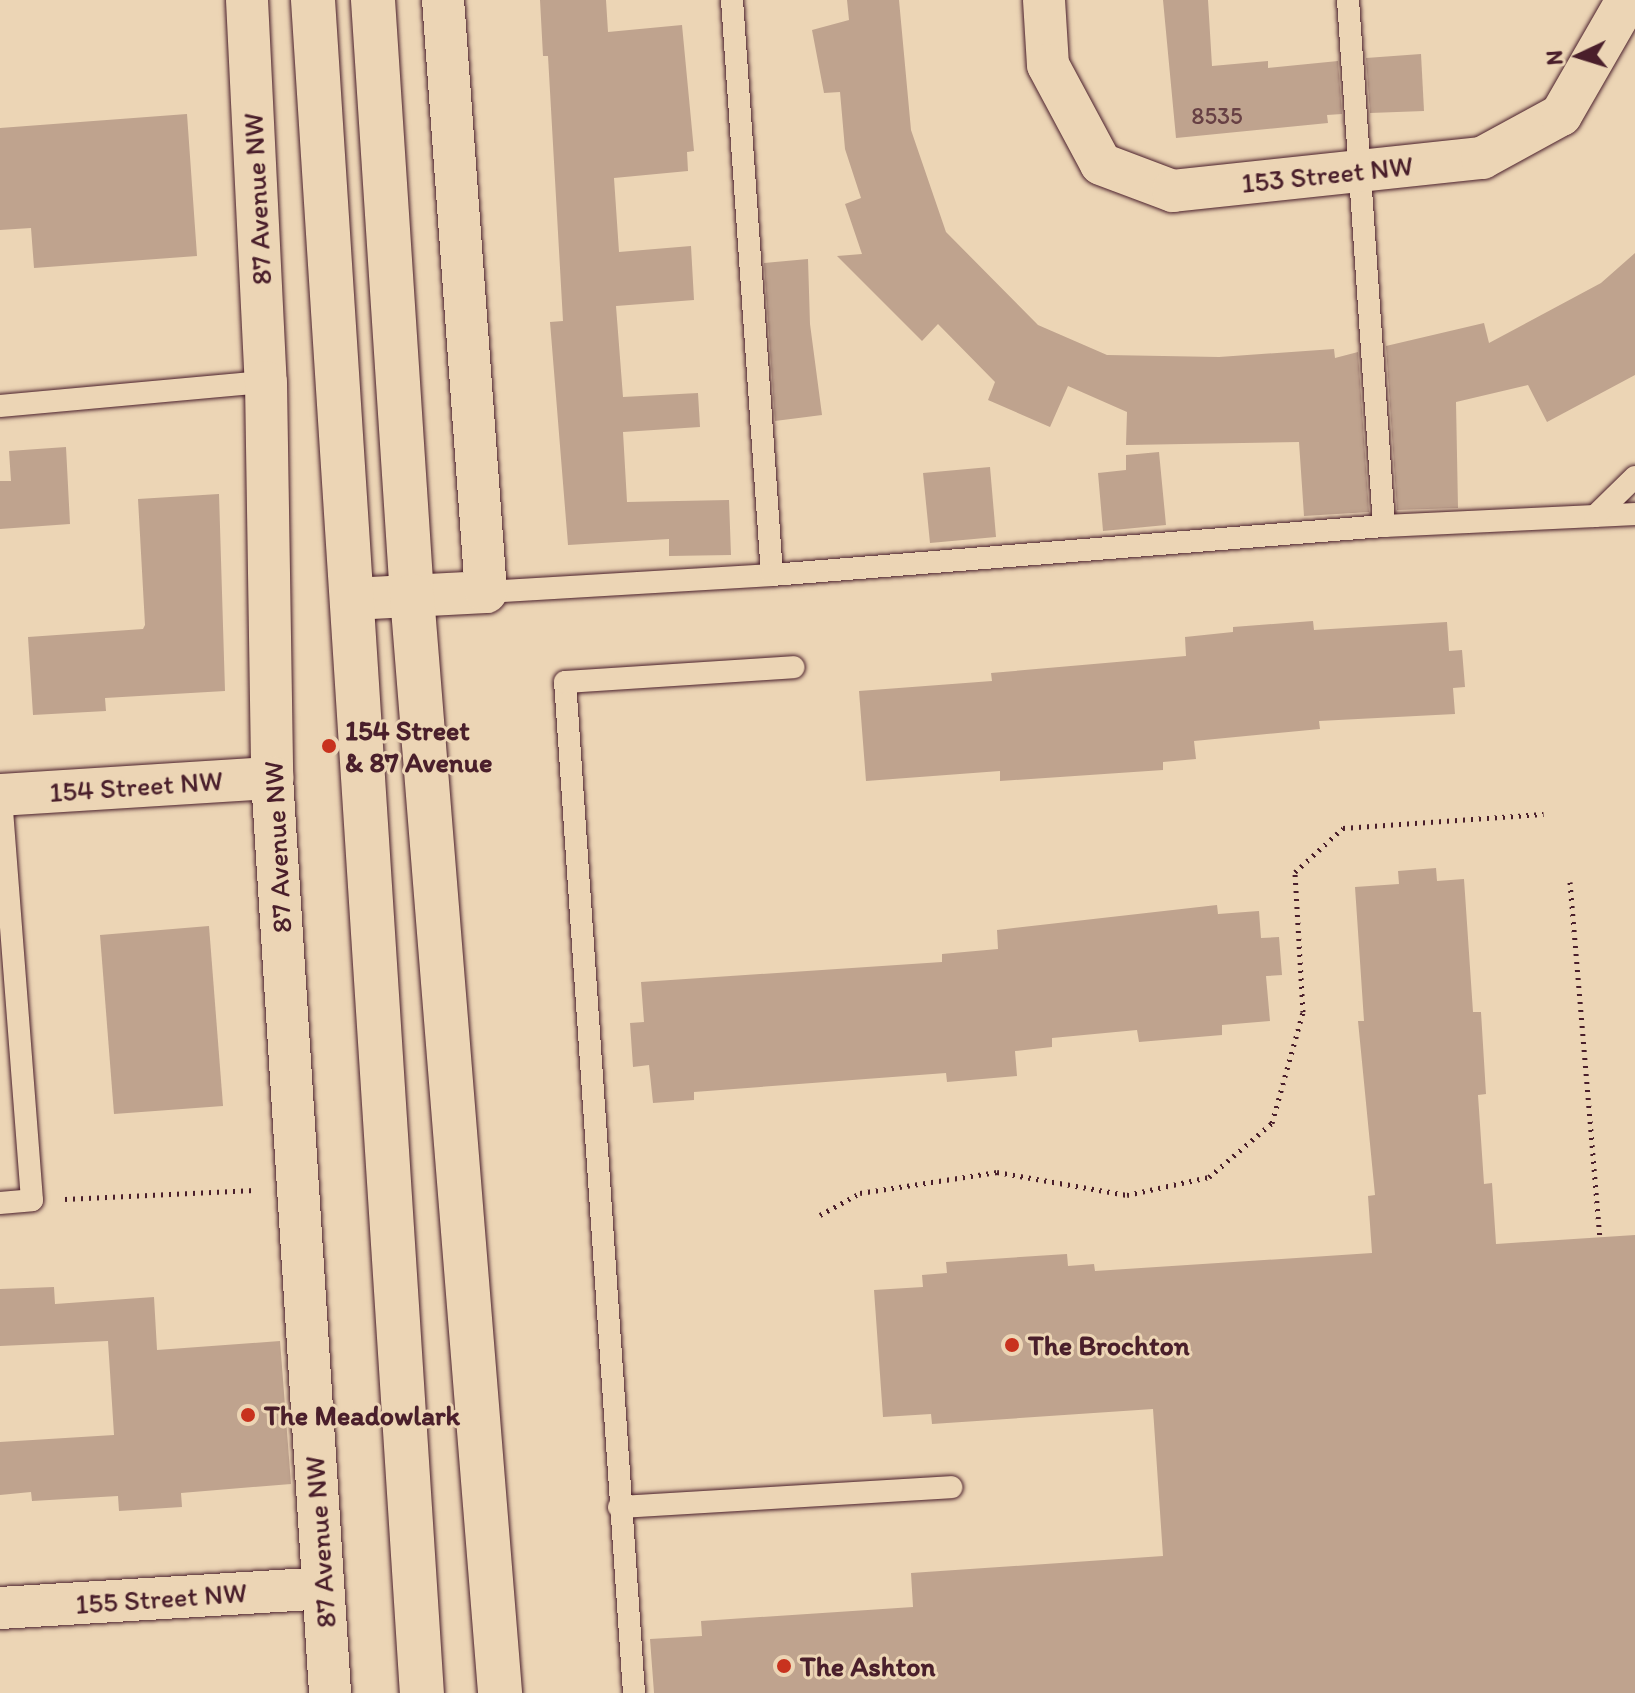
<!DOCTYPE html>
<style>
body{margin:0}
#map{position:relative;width:1635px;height:1693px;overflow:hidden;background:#ecd5b5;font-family:Itim,sans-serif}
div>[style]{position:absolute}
.building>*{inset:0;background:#bfa38e}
.path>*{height:5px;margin-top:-2.5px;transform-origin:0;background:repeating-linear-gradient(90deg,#4a1f2b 0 2px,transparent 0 8px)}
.roads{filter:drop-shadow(0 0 2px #4a1f2b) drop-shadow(0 0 2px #4a1f2b)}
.lane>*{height:22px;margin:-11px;padding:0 11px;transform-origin:11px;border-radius:11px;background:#ecd5b5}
.street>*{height:42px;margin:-21px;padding:0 21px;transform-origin:21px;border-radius:21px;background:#ecd5b5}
.secondary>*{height:44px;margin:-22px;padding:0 22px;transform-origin:22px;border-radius:22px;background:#ecd5b5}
.dots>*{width:22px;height:22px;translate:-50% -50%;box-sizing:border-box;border:4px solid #ecd5b5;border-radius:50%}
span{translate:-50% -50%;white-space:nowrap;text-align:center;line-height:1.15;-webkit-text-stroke:6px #ecd5b5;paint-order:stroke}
.number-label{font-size:24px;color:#674044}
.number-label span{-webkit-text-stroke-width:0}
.street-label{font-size:28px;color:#4a1f2b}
.poi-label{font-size:28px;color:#4a1f2b;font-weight:700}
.left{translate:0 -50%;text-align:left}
.north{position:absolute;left:1539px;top:16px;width:80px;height:80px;-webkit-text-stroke:6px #ecd5b5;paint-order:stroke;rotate:266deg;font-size:22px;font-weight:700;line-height:32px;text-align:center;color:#4a1f2b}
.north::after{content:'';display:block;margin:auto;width:28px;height:36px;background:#4a1f2b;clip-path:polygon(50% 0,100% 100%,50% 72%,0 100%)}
</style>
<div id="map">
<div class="building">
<div style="clip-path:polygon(540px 0,606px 0,608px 32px,682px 25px,694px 151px,687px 152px,688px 171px,614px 178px,619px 252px,691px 246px,694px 300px,616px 306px,623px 397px,698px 393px,700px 427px,623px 432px,627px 502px,729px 500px,731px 555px,669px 556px,669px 539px,568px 545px,550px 322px,563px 321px,548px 56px,543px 56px)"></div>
<div style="clip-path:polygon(847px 0,899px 0,911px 130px,946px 232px,1038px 325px,1107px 355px,1219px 357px,1334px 349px,1335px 358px,1358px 352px,1369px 512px,1304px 516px,1299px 442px,1126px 445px,1127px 412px,1068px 386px,1050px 427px,988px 400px,995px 382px,938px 324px,922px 341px,837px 256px,862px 254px,845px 204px,861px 198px,845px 149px,840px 92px,824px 93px,812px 30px,849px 20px)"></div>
<div style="clip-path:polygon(1163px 0,1208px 0,1212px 66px,1268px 61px,1268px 68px,1338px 61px,1342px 114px,1327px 115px,1328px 123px,1176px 138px)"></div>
<div style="clip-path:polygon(1421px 54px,1424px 111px,1370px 113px,1366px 58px)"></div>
<div style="clip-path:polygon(187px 114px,197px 256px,34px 268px,31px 228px,0 230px,0 128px)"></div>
<div style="clip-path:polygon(1635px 253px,1635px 375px,1547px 422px,1528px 385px,1456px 402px,1458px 508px,1397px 510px,1386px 346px,1484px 323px,1489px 343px,1601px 283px)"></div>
<div style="clip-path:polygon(808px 259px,810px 324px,822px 415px,775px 421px,764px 263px)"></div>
<div style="clip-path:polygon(66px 447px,70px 524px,0 529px,0 481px,11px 481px,9px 451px)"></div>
<div style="clip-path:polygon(1159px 452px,1166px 525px,1103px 531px,1098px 473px,1126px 470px,1126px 455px)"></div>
<div style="clip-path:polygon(990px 467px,996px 537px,930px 543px,923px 473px)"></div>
<div style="clip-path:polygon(219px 494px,225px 691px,105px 698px,106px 711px,33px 715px,28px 637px,143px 629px,145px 625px,138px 499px)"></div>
<div style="clip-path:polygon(1313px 621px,1314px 630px,1447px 622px,1449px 651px,1462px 650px,1465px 687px,1453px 688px,1455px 714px,1319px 721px,1320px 729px,1194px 741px,1196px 759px,1163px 762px,1163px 770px,1000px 781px,1000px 771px,866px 781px,859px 691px,992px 681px,991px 673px,1186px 656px,1185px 637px,1233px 632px,1233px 627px)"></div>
<div style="clip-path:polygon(1436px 868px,1437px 881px,1464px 879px,1473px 1012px,1481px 1012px,1486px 1094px,1478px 1095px,1484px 1184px,1492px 1183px,1496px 1244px,1635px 1235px,1635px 1693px,654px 1693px,650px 1639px,702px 1636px,701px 1621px,913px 1607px,911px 1573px,1163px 1556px,1153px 1409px,932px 1424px,931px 1414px,883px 1417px,874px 1290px,923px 1287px,922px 1275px,947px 1273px,946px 1262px,1067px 1254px,1068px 1266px,1094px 1264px,1095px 1271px,1372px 1253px,1368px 1196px,1375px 1195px,1358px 1021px,1364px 1021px,1355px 887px,1399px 884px,1398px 871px)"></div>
<div style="clip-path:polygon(1217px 905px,1218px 914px,1259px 911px,1261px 938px,1279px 937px,1282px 975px,1266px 976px,1270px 1021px,1222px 1025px,1222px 1035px,1139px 1042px,1137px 1030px,1052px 1038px,1052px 1047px,1015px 1051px,1017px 1076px,947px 1082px,946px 1073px,694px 1092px,694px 1100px,653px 1103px,649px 1065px,633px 1067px,630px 1023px,644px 1022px,641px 982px,942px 962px,942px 954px,998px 949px,997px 930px)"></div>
<div style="clip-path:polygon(209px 926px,223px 1106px,114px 1114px,100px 935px)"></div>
<div style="clip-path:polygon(54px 1287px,55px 1304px,154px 1297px,157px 1350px,280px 1341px,291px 1484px,181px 1493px,182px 1507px,119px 1511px,118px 1496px,32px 1501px,31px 1492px,0 1495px,0 1442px,114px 1435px,108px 1341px,0 1346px,0 1289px)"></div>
</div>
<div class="path">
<div style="left:1570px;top:882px;width:356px;rotate:85.2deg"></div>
<div style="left:65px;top:1199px;width:190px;rotate:-2.7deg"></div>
<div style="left:820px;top:1215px;width:46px;rotate:-28.8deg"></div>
<div style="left:860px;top:1193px;width:139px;rotate:-8.7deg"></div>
<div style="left:997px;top:1172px;width:132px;rotate:10deg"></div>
<div style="left:1127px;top:1195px;width:84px;rotate:-12.4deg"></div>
<div style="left:1209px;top:1177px;width:83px;rotate:-40.6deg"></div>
<div style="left:1272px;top:1123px;width:115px;rotate:-74.4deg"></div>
<div style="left:1303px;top:1012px;width:140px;rotate:-93.3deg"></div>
<div style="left:1295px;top:872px;width:65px;rotate:-42.5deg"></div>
<div style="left:1343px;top:828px;width:201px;rotate:-4deg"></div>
</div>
<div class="roads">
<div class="lane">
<div style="left:732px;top:0;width:576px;rotate:86.02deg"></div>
<div style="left:1348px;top:0;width:527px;rotate:86.08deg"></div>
<div style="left:0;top:406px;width:267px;rotate:-5.2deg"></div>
<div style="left:1595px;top:516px;width:40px;rotate:-2.9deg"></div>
<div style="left:486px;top:592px;width:287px;rotate:-3.4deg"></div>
<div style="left:772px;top:575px;width:614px;rotate:-4.58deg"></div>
<div style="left:1384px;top:526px;width:211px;rotate:-2.7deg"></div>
<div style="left:1595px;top:516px;width:56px;rotate:-44.3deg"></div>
<div style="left:0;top:1203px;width:32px;rotate:-5deg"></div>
<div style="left:32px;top:1200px;width:406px;rotate:-94.4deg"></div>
<div style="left:619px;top:1507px;width:333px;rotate:-3.4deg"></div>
<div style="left:634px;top:1693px;width:1013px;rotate:-93.9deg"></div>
<div style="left:565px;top:682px;width:229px;rotate:-3.7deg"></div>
</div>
<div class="street">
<div style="left:247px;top:0;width:382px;rotate:87.2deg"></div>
<div style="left:266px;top:382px;width:396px;rotate:89.1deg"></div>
<div style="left:272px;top:778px;width:917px;rotate:86.37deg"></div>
<div style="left:1044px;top:0;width:65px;rotate:86.5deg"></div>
<div style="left:1048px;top:65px;width:112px;rotate:61.8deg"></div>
<div style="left:1101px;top:164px;width:77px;rotate:20.6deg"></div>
<div style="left:1173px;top:191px;width:311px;rotate:-6.1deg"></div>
<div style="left:1482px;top:158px;width:90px;rotate:-28.6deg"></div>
<div style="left:1561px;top:115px;width:133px;rotate:-60.1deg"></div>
<div style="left:352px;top:599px;width:134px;rotate:-3deg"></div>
<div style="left:486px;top:592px;width:594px;rotate:-94.15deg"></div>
<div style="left:0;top:795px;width:273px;rotate:-3.6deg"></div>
<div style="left:0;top:1608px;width:324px;rotate:-3.5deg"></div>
</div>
<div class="secondary">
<div style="left:313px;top:0;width:1697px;rotate:86.32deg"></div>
<div style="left:373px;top:0;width:597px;rotate:86.26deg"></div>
<div style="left:412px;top:596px;width:1101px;rotate:85.41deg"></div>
</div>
</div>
<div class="dots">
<div style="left:329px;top:746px;background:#c8321e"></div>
<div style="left:1012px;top:1345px;background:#c8321e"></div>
<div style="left:248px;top:1415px;background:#c8321e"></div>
<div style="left:784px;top:1666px;background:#c8321e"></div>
</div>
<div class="number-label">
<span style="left:1217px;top:116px">8535</span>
</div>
<div class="street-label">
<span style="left:1327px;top:174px;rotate:-6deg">153 Street NW</span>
<span style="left:257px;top:199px;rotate:-93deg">87 Avenue NW</span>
<span style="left:136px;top:786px;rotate:-4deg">154 Street NW</span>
<span style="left:277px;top:847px;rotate:-93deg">87 Avenue NW</span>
<span style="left:320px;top:1542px;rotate:-94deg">87 Avenue NW</span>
<span style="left:161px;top:1598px;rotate:-4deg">155 Street NW</span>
</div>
<div class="poi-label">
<span class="left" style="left:345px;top:746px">154 Street<br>&amp; 87 Avenue</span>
<span class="left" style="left:1028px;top:1345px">The Brochton</span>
<span class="left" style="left:264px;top:1415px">The Meadowlark</span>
<span class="left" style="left:800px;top:1666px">The Ashton</span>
</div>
<div class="north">N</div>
</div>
